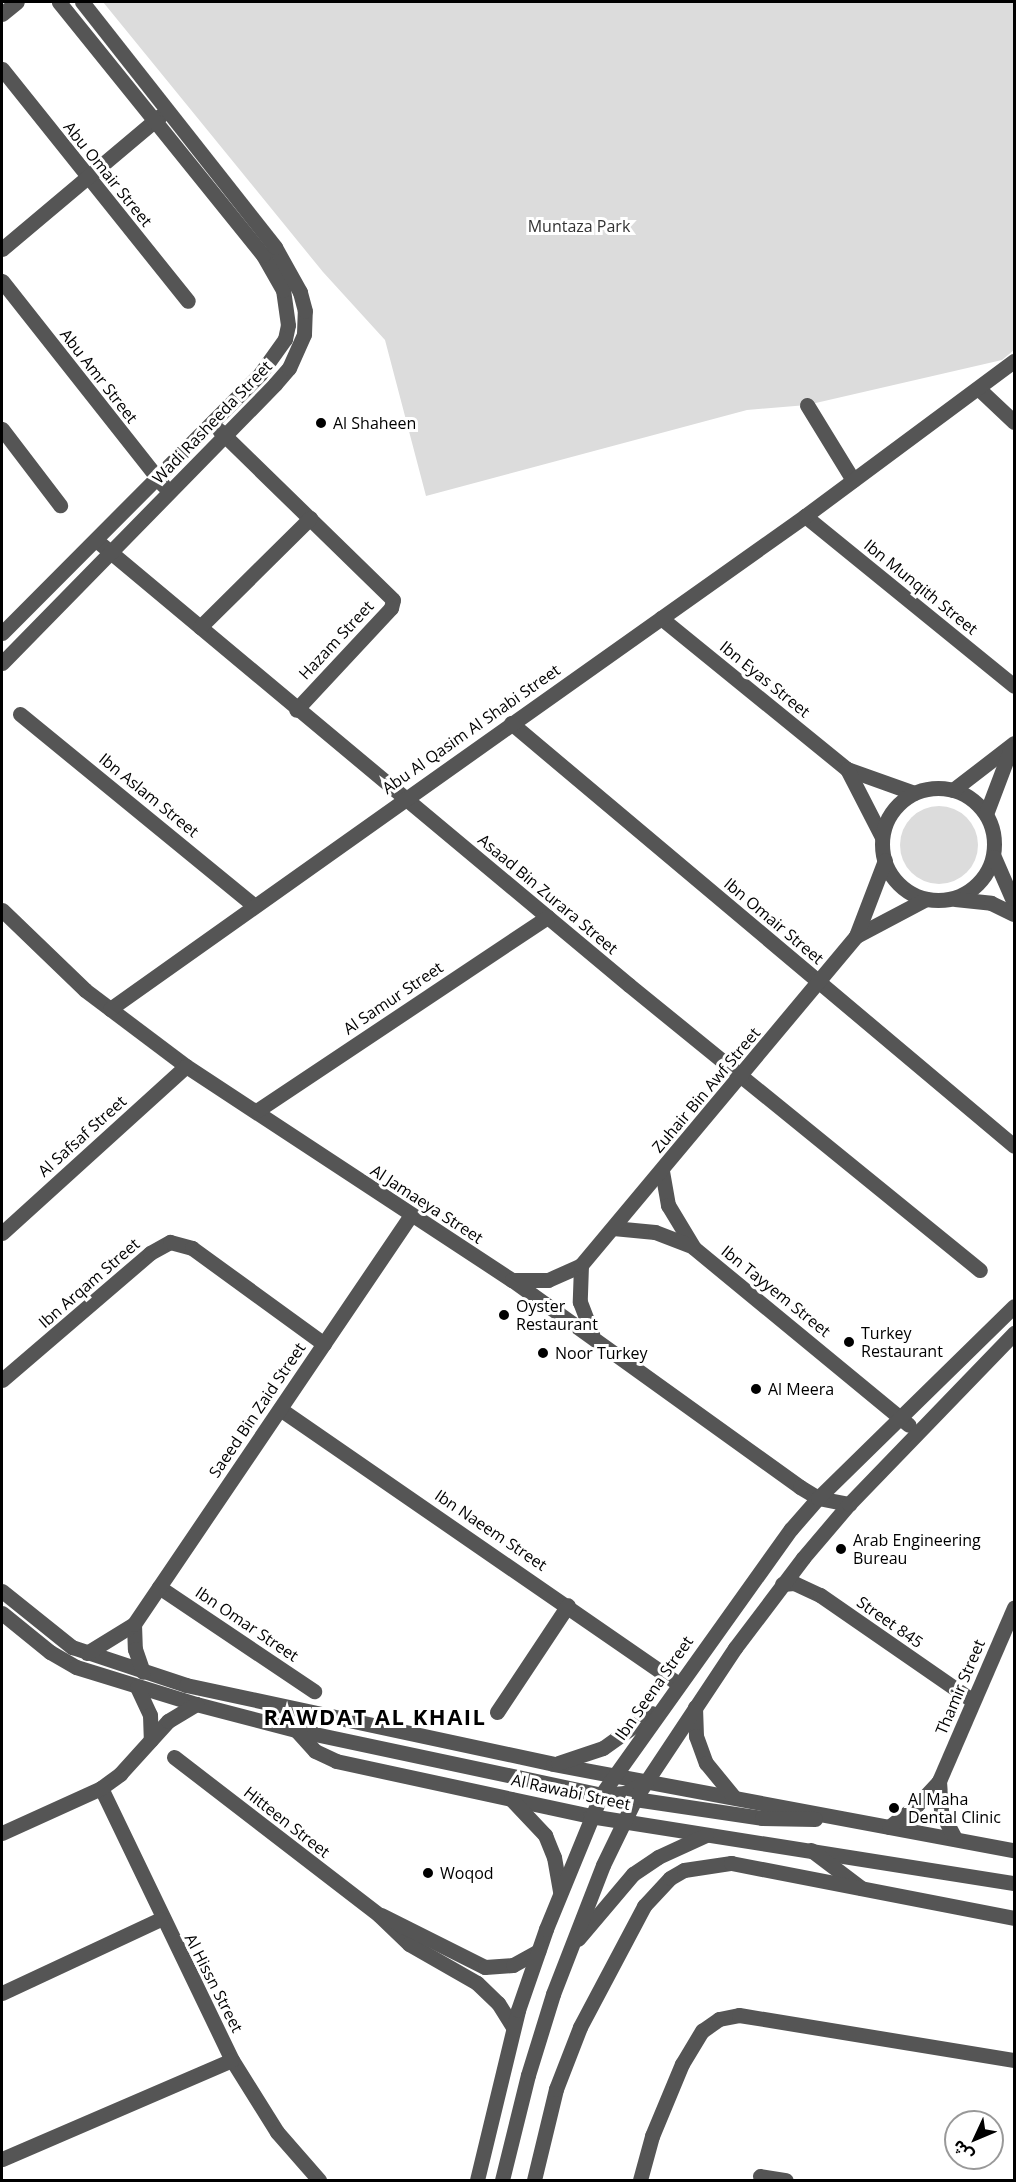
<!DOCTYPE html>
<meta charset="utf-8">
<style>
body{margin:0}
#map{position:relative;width:1016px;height:2182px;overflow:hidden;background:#fff;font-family:"Open Sans","Noto Sans Arabic",sans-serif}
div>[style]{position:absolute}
.green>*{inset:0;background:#dcdcdc}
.round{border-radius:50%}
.minor>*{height:15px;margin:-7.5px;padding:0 7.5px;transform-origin:7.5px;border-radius:7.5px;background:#555}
.minor>.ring{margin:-7.5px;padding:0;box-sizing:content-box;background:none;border:15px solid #555;border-radius:50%}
.dots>*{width:16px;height:16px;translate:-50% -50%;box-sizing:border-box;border:3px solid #fff;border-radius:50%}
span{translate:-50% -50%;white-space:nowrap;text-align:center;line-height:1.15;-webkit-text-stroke:6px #fff;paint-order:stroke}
.street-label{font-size:16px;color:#000}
.park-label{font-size:16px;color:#333}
.poi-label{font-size:16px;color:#000}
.left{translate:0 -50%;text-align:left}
.district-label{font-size:22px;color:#000;font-weight:700;letter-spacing:1.5px}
.frame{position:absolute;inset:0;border:3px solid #000;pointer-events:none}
.north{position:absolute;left:944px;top:2110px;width:60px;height:60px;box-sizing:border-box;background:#fff;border:2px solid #999;border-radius:50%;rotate:226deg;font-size:16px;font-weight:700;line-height:24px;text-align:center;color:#000}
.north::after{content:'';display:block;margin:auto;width:21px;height:27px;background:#000;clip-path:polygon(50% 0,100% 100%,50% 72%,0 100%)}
</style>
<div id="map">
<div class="green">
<div style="clip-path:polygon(103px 2px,1014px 2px,1014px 350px,1002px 360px,807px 405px,747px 410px,426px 496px,385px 340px,323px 272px)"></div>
<div class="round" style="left:900px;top:806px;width:78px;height:78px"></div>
</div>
<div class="minor">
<div style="left:2px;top:14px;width:19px;rotate:-39deg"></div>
<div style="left:2px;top:69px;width:297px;rotate:51.3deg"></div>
<div style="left:2px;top:249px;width:207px;rotate:-40.1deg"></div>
<div style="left:2px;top:281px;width:260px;rotate:51.7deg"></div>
<div style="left:979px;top:389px;width:48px;rotate:43.3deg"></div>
<div style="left:807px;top:405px;width:88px;rotate:58.5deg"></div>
<div style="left:2px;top:429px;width:96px;rotate:52.7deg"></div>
<div style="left:219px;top:430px;width:243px;rotate:44.3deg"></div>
<div style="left:393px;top:600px;width:8px;rotate:104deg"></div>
<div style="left:391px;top:608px;width:139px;rotate:133deg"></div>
<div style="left:805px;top:516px;width:269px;rotate:39.1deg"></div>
<div style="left:96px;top:540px;width:694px;rotate:39.86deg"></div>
<div style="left:629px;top:985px;width:452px;rotate:39.1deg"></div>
<div style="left:661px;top:618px;width:240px;rotate:39.1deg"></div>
<div style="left:847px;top:769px;width:71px;rotate:19.7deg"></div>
<div style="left:200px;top:627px;width:155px;rotate:-44.7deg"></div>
<div style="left:2px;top:633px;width:366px;rotate:-45.1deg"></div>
<div style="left:260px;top:374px;width:43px;rotate:-54.5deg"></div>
<div style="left:285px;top:339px;width:14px;rotate:-78deg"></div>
<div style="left:288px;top:325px;width:35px;rotate:-98deg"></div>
<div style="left:283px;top:290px;width:40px;rotate:-119.7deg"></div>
<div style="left:263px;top:255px;width:325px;rotate:-128.9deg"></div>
<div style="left:2px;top:663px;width:390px;rotate:-45.6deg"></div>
<div style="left:275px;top:384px;width:21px;rotate:-49deg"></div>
<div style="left:289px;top:368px;width:37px;rotate:-66deg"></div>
<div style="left:304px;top:334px;width:23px;rotate:-88deg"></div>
<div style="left:305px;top:311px;width:20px;rotate:-105deg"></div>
<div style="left:300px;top:292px;width:51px;rotate:-119.1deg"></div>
<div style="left:275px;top:247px;width:312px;rotate:-128.2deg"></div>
<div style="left:20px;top:714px;width:301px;rotate:39.3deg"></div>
<div style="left:511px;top:723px;width:657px;rotate:40.06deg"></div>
<div style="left:847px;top:769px;width:76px;rotate:62.8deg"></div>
<div class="ring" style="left:882px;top:788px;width:97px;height:97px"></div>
<div style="left:953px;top:790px;width:77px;rotate:-37.6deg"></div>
<div style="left:986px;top:814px;width:71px;rotate:-69.3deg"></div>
<div style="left:994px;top:857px;width:50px;rotate:66.5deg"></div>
<div style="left:955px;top:899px;width:36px;rotate:6deg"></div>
<div style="left:991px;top:903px;width:25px;rotate:26deg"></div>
<div style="left:2px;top:910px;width:115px;rotate:43.9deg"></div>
<div style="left:85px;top:990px;width:126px;rotate:37deg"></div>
<div style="left:186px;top:1066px;width:390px;rotate:33.3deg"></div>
<div style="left:512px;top:1280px;width:355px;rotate:35.7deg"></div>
<div style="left:800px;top:1487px;width:21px;rotate:31deg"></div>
<div style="left:818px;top:1498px;width:32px;rotate:11deg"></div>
<div style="left:856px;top:936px;width:79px;rotate:-27.9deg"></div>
<div style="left:110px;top:1009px;width:852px;rotate:-35.35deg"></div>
<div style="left:805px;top:516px;width:260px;rotate:-36.6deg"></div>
<div style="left:258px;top:1110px;width:348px;rotate:-33.7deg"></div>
<div style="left:662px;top:1171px;width:35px;rotate:80deg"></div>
<div style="left:668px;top:1205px;width:50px;rotate:58.8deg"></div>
<div style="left:694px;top:1248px;width:278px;rotate:39.5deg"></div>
<div style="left:613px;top:1228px;width:42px;rotate:5.4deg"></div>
<div style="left:655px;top:1232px;width:39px;rotate:21deg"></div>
<div style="left:2px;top:1233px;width:248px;rotate:-42.2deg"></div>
<div style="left:581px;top:1265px;width:37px;rotate:92deg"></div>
<div style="left:580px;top:1302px;width:34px;rotate:69deg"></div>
<div style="left:512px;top:1280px;width:36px"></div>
<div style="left:548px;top:1280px;width:36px;rotate:-24deg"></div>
<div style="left:581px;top:1265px;width:429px;rotate:-50.1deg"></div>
<div style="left:856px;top:936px;width:81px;rotate:-69.1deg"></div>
<div style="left:2px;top:1380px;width:195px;rotate:-40.6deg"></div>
<div style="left:150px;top:1253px;width:23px;rotate:-29deg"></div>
<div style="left:170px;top:1242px;width:23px;rotate:15deg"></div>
<div style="left:192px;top:1248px;width:163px;rotate:36deg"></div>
<div style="left:280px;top:1409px;width:485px;rotate:34.6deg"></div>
<div style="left:782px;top:1584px;width:12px;rotate:-5deg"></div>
<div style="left:794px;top:1583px;width:29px;rotate:25deg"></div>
<div style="left:820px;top:1595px;width:186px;rotate:34.7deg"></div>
<div style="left:159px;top:1587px;width:187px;rotate:33.9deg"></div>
<div style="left:2px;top:1591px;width:90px;rotate:38.7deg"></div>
<div style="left:72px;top:1647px;width:120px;rotate:18.4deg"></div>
<div style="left:186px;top:1685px;width:375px;rotate:12.1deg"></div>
<div style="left:553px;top:1764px;width:469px;rotate:10.6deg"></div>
<div style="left:2px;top:1613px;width:62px;rotate:39.1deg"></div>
<div style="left:50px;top:1652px;width:30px;rotate:30deg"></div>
<div style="left:76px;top:1667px;width:126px;rotate:17.1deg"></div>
<div style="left:196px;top:1704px;width:103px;rotate:14.6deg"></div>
<div style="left:296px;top:1730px;width:312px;rotate:12deg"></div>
<div style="left:601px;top:1795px;width:24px;rotate:-5deg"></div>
<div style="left:625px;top:1793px;width:21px;rotate:-29deg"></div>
<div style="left:134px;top:1624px;width:25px;rotate:88deg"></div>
<div style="left:135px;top:1649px;width:24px;rotate:71deg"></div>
<div style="left:87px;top:1653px;width:55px;rotate:-31.7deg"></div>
<div style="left:134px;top:1624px;width:492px;rotate:-55.9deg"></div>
<div style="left:137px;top:1687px;width:31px;rotate:65deg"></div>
<div style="left:150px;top:1715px;width:25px;rotate:88deg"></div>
<div style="left:695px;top:1707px;width:29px;rotate:88deg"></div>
<div style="left:696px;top:1736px;width:29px;rotate:70deg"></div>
<div style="left:706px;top:1763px;width:43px;rotate:50.7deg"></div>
<div style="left:497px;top:1712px;width:128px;rotate:-56.4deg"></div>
<div style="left:296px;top:1730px;width:28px;rotate:48deg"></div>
<div style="left:315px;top:1751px;width:23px;rotate:25deg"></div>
<div style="left:336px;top:1761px;width:260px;rotate:12.2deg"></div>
<div style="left:590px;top:1816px;width:429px;rotate:9deg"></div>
<div style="left:174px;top:1757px;width:259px;rotate:37.6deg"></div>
<div style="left:379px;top:1915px;width:42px;rotate:44deg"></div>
<div style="left:409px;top:1944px;width:78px;rotate:29.8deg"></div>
<div style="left:477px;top:1983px;width:29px;rotate:44deg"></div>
<div style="left:498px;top:2003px;width:28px;rotate:58deg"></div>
<div style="left:558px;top:1763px;width:47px;rotate:-18.4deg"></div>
<div style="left:603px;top:1748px;width:60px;rotate:-35.5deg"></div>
<div style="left:939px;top:1781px;width:31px;rotate:86deg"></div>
<div style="left:941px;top:1812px;width:30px;rotate:62deg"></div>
<div style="left:101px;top:1788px;width:302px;rotate:64.3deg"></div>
<div style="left:232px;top:2060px;width:85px;rotate:58deg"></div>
<div style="left:277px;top:2132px;width:64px;rotate:48.8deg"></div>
<div style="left:628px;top:1798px;width:135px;rotate:8.5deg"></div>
<div style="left:762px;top:1818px;width:53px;rotate:1.1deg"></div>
<div style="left:511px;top:1799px;width:50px;rotate:46.6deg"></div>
<div style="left:545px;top:1835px;width:24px;rotate:68deg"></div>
<div style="left:554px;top:1857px;width:36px;rotate:80deg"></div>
<div style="left:889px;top:1827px;width:34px;rotate:-38deg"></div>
<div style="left:916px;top:1806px;width:34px;rotate:-47deg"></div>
<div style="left:939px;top:1781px;width:189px;rotate:-66.6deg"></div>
<div style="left:2px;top:1833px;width:109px;rotate:-24.4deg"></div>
<div style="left:101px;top:1788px;width:24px;rotate:-36deg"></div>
<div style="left:120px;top:1774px;width:72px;rotate:-47.8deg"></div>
<div style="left:168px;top:1721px;width:33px;rotate:-31deg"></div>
<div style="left:811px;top:1850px;width:63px;rotate:37.2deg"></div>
<div style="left:381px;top:1915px;width:116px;rotate:26.6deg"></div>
<div style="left:485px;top:1967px;width:28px;rotate:-4deg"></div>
<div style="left:513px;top:1965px;width:29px;rotate:-29deg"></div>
<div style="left:578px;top:1939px;width:85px;rotate:-49.8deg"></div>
<div style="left:633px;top:1874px;width:30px;rotate:-34deg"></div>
<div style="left:658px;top:1857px;width:53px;rotate:-24.6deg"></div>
<div style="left:2px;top:1993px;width:175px;rotate:-25deg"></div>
<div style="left:2px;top:2159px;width:250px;rotate:-23.3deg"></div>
<div style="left:760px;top:2176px;width:26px;rotate:9deg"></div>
<div style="left:477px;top:2180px;width:175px;rotate:-76.4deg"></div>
<div style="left:518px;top:2010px;width:86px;rotate:-70.9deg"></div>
<div style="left:546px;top:1929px;width:145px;rotate:-67.7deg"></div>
<div style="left:601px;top:1795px;width:327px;rotate:-54.5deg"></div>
<div style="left:791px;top:1529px;width:41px;rotate:-48.9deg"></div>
<div style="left:818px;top:1498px;width:274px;rotate:-44.4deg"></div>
<div style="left:502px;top:2180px;width:108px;rotate:-76.1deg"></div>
<div style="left:528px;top:2075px;width:85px;rotate:-72.8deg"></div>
<div style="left:553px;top:1994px;width:138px;rotate:-68.8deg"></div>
<div style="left:603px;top:1865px;width:76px;rotate:-64.1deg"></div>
<div style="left:636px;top:1797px;width:179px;rotate:-56.4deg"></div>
<div style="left:735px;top:1648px;width:113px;rotate:-52.9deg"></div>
<div style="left:803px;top:1558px;width:71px;rotate:-49.6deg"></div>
<div style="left:849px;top:1504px;width:238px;rotate:-46deg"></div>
<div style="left:534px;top:2180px;width:94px;rotate:-76.4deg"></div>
<div style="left:556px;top:2089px;width:66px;rotate:-68.8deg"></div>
<div style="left:580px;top:2027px;width:137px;rotate:-62.1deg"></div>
<div style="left:644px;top:1906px;width:38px;rotate:-47deg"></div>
<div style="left:670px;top:1878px;width:16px;rotate:-30deg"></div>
<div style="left:684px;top:1870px;width:48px;rotate:-8.5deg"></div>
<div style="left:731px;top:1863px;width:288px;rotate:11deg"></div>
<div style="left:640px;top:2180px;width:46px;rotate:-74.7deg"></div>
<div style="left:652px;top:2136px;width:78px;rotate:-67.4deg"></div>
<div style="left:682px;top:2064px;width:39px;rotate:-59deg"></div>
<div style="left:702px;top:2031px;width:21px;rotate:-35deg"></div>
<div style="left:719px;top:2019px;width:20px;rotate:-11deg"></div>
<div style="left:739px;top:2015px;width:279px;rotate:9.3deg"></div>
</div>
<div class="dots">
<div style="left:321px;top:423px;background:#000"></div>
<div style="left:504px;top:1315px;background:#000"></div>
<div style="left:849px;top:1342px;background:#000"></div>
<div style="left:543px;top:1353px;background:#000"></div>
<div style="left:756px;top:1389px;background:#000"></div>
<div style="left:841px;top:1549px;background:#000"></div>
<div style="left:894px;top:1808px;background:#000"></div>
<div style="left:428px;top:1873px;background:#000"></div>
</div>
<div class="street-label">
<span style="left:108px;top:174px;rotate:51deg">Abu Omair Street</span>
<span style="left:99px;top:376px;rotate:52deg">Abu Amr Street</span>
<span style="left:212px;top:422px;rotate:-46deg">Wadi Rasheeda Street</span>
<span style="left:921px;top:587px;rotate:39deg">Ibn Munqith Street</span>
<span style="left:336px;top:640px;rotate:-47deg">Hazam Street</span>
<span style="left:765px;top:679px;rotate:39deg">Ibn Eyas Street</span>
<span style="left:471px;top:729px;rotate:-35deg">Abu Al Qasim Al Shabi Street</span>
<span style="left:149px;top:795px;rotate:39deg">Ibn Aslam Street</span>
<span style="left:548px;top:894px;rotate:40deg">Asaad Bin Zurara Street</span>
<span style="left:774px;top:921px;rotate:40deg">Ibn Omair Street</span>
<span style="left:393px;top:998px;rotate:-34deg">Al Samur Street</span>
<span style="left:706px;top:1090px;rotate:-50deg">Zuhair Bin Awf Street</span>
<span style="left:82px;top:1136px;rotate:-42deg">Al Safsaf Street</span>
<span style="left:427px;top:1204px;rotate:33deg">Al Jamaeya Street</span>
<span style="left:89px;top:1283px;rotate:-41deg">Ibn Arqam Street</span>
<span style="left:776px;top:1291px;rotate:39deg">Ibn Tayyem Street</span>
<span style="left:257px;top:1410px;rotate:-56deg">Saeed Bin Zaid Street</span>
<span style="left:491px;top:1530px;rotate:34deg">Ibn Naeem Street</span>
<span style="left:890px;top:1622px;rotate:35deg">Street 845</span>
<span style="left:247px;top:1624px;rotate:34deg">Ibn Omar Street</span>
<span style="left:960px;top:1687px;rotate:-67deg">Thamir Street</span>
<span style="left:654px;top:1688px;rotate:-55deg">Ibn Seena Street</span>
<span style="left:571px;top:1792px;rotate:12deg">Al Rawabi Street</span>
<span style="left:287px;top:1822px;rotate:38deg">Hitteen Street</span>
<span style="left:214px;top:1983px;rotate:63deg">Al Hissn Street</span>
</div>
<div class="park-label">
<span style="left:579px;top:226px">Muntaza Park</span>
</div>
<div class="poi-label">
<span class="left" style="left:333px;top:423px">Al Shaheen</span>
<span class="left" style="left:516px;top:1315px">Oyster<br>Restaurant</span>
<span class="left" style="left:861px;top:1342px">Turkey<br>Restaurant</span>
<span class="left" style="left:555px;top:1353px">Noor Turkey</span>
<span class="left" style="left:768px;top:1389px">Al Meera</span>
<span class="left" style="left:853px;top:1549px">Arab Engineering<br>Bureau</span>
<span class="left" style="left:908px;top:1808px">Al Maha<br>Dental Clinic</span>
<span class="left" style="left:440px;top:1873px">Woqod</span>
</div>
<div class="district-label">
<span style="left:375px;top:1717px">RAWDAT AL KHAIL</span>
</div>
<div class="frame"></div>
<div class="north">ش</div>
</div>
